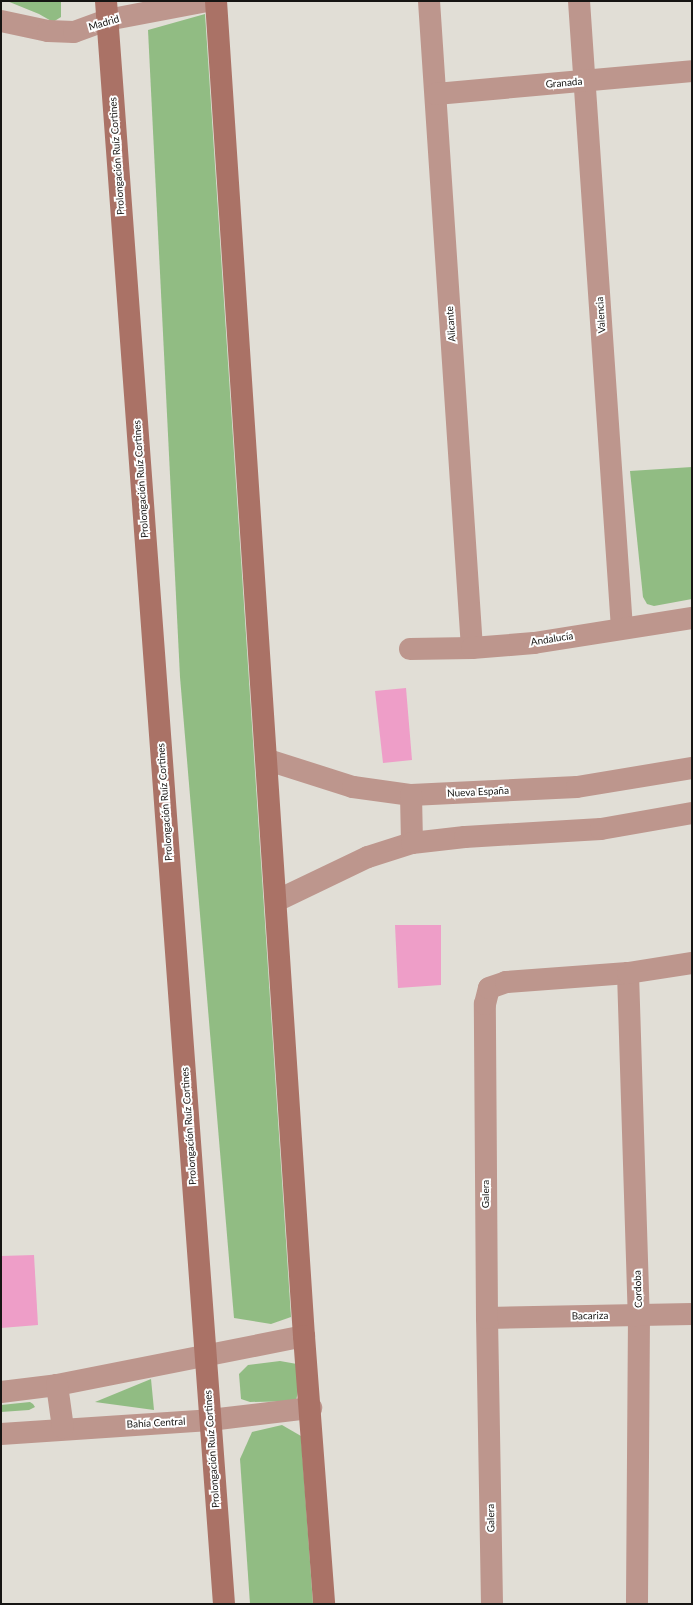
<!DOCTYPE html>
<meta charset="utf-8">
<style>
body{margin:0}
#map{position:relative;width:693px;height:1605px;overflow:hidden;background:#e1ded6;font-family:Lato,sans-serif}
div>[style]{position:absolute}
.green>*{inset:0;background:#91bc83}
.building>*{inset:0;background:#ee9ec8}
.minor>*{height:22px;margin:-11px;padding:0 11px;transform-origin:11px;border-radius:11px;background:#bd968d}
.tertiary>*{height:22px;margin:-11px;padding:0 11px;transform-origin:11px;border-radius:11px;background:#bd968d}
.secondary>*{height:22px;margin:-11px;padding:0 11px;transform-origin:11px;border-radius:11px;background:#aa7266}
span{translate:-50% -50%;white-space:nowrap;text-align:center;line-height:1.15;-webkit-text-stroke:4px #fff;paint-order:stroke}
.street-label{font-size:10px;color:#161513}
.frame{position:absolute;inset:0;border:2px solid #161513;pointer-events:none}
</style>
<div id="map">
<div class="green">
<div style="clip-path:polygon(7px 1px,61px 1px,61px 17px,53px 22px,39px 14px)"></div>
<div style="clip-path:polygon(205px 14px,291px 1317px,271px 1324px,234px 1318px,180px 677px,148px 30px)"></div>
<div style="clip-path:polygon(692px 467px,692px 599px,654px 606px,647px 604px,643px 597px,630px 471px)"></div>
<div style="clip-path:polygon(280px 1361px,297px 1364px,300px 1382px,296px 1401px,250px 1402px,241px 1399px,239px 1374px,248px 1365px)"></div>
<div style="clip-path:polygon(151px 1379px,154px 1410px,95px 1402px)"></div>
<div style="clip-path:polygon(30px 1402px,33px 1404px,35px 1407px,29px 1410px,1px 1412px,1px 1405px)"></div>
<div style="clip-path:polygon(282px 1425px,301px 1436px,313px 1604px,250px 1604px,240px 1459px,252px 1432px)"></div>
</div>
<div class="building">
<div style="clip-path:polygon(406px 688px,412px 760px,383px 763px,375px 691px)"></div>
<div style="clip-path:polygon(395px 925px,441px 925px,441px 985px,398px 988px)"></div>
<div style="clip-path:polygon(34px 1255px,38px 1325px,1px 1328px,1px 1256px)"></div>
</div>
<div class="minor">
<div style="left:429px;top:1px;width:648px;rotate:86.2deg"></div>
<div style="left:579px;top:1px;width:628px;rotate:86.08deg"></div>
<div style="left:1px;top:21px;width:48px;rotate:12deg"></div>
<div style="left:48px;top:31px;width:26px;rotate:2deg"></div>
<div style="left:74px;top:32px;width:35px;rotate:-20deg"></div>
<div style="left:107px;top:20px;width:102px;rotate:-10.8deg"></div>
<div style="left:436px;top:94px;width:257px;rotate:-5.1deg"></div>
<div style="left:410px;top:649px;width:62px;rotate:-0.9deg"></div>
<div style="left:472px;top:648px;width:62px;rotate:-4.6deg"></div>
<div style="left:534px;top:643px;width:160px;rotate:-9deg"></div>
<div style="left:268px;top:760px;width:89px;rotate:17.6deg"></div>
<div style="left:353px;top:787px;width:59px;rotate:7.9deg"></div>
<div style="left:411px;top:795px;width:166px;rotate:-2.8deg"></div>
<div style="left:577px;top:787px;width:117px;rotate:-9.4deg"></div>
<div style="left:411px;top:795px;width:48px;rotate:88.8deg"></div>
<div style="left:276px;top:901px;width:102px;rotate:-25.6deg"></div>
<div style="left:368px;top:857px;width:46px;rotate:-17.7deg"></div>
<div style="left:412px;top:843px;width:53px;rotate:-6.5deg"></div>
<div style="left:465px;top:837px;width:136px;rotate:-3.4deg"></div>
<div style="left:601px;top:829px;width:92px;rotate:-10deg"></div>
<div style="left:628px;top:973px;width:342px;rotate:88.2deg"></div>
<div style="left:639px;top:1315px;width:289px;rotate:90.4deg"></div>
<div style="left:487px;top:1318px;width:205px;rotate:-1.1deg"></div>
<div style="left:1px;top:1392px;width:56px;rotate:-7.1deg"></div>
<div style="left:57px;top:1385px;width:252px;rotate:-11.2deg"></div>
<div style="left:1px;top:1434px;width:209px;rotate:-3.8deg"></div>
<div style="left:210px;top:1420px;width:102px;rotate:-6.8deg"></div>
<div style="left:492px;top:1604px;width:286px;rotate:-91deg"></div>
<div style="left:487px;top:1318px;width:314px;rotate:-90.4deg"></div>
<div style="left:485px;top:1004px;width:16px;rotate:-76deg"></div>
<div style="left:489px;top:988px;width:18px;rotate:-19deg"></div>
<div style="left:506px;top:982px;width:122px;rotate:-4.2deg"></div>
<div style="left:628px;top:973px;width:65px;rotate:-8.9deg"></div>
</div>
<div class="tertiary">
<div style="left:57px;top:1385px;width:43px;rotate:82.1deg"></div>
</div>
<div class="secondary">
<div style="left:106px;top:1px;width:1607px;rotate:85.79deg"></div>
<div style="left:216px;top:1px;width:1338px;rotate:86.23deg"></div>
<div style="left:304px;top:1336px;width:269px;rotate:85.7deg"></div>
</div>
<div class="street-label">
<span style="left:104px;top:23px;rotate:-16deg">Madrid</span>
<span style="left:564px;top:83px;rotate:-5deg">Granada</span>
<span style="left:117px;top:156px;rotate:-94deg">Prolongación Ruíz Cortines</span>
<span style="left:601px;top:315px;rotate:-94deg">Valencia</span>
<span style="left:451px;top:324px;rotate:-94deg">Alicante</span>
<span style="left:141px;top:479px;rotate:-94deg">Prolongación Ruíz Cortines</span>
<span style="left:552px;top:639px;rotate:-9deg">Andalucía</span>
<span style="left:478px;top:792px;rotate:-3deg">Nueva España</span>
<span style="left:165px;top:802px;rotate:-94deg">Prolongación Ruíz Cortines</span>
<span style="left:189px;top:1126px;rotate:-94deg">Prolongación Ruíz Cortines</span>
<span style="left:486px;top:1194px;rotate:-90deg">Galera</span>
<span style="left:638px;top:1289px;rotate:-92deg">Cordoba</span>
<span style="left:590px;top:1316px;rotate:-1deg">Bacariza</span>
<span style="left:156px;top:1423px;rotate:-3deg">Bahía Central</span>
<span style="left:212px;top:1449px;rotate:-94deg">Prolongación Ruíz Cortines</span>
<span style="left:491px;top:1518px;rotate:-91deg">Galera</span>
</div>
<div class="frame"></div>
</div>
